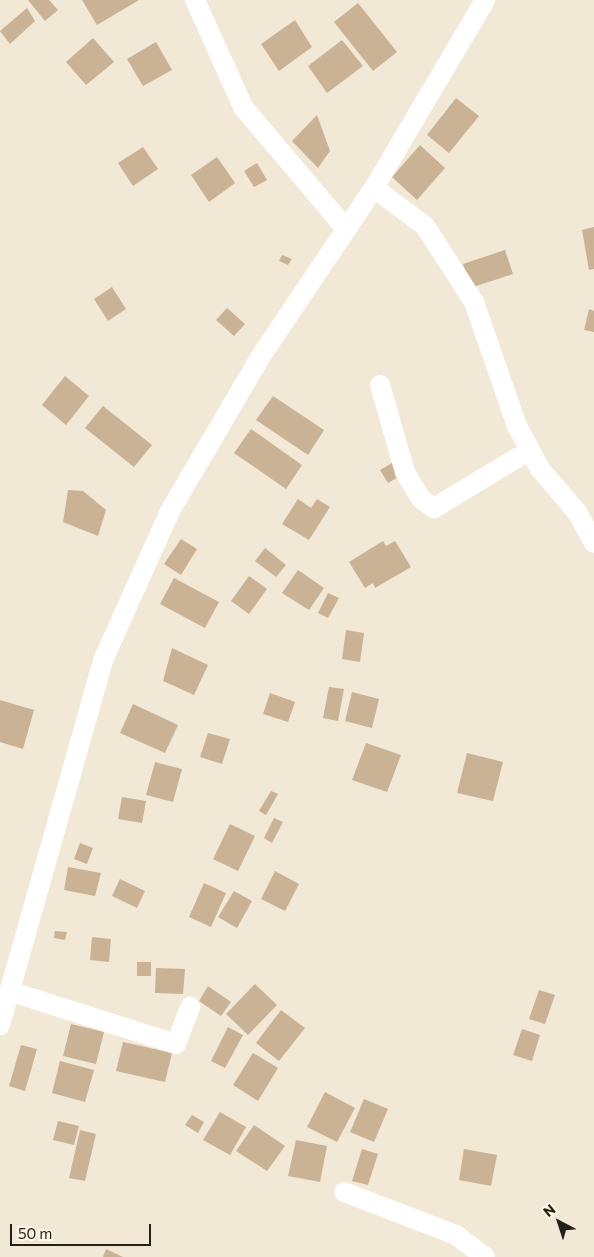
<!DOCTYPE html>
<style>
body{margin:0}
#map{position:relative;width:594px;height:1257px;overflow:hidden;background:#f1e8d5;font-family:Commissioner,sans-serif}
div>[style]{position:absolute}
.building>*{inset:0;background:#cab294}
.minor>*{height:20px;margin:-10px;padding:0 10px;transform-origin:10px;border-radius:10px;background:#fff}
span{translate:-50% -50%;white-space:nowrap;text-align:center;line-height:1.15;-webkit-text-stroke:4px #fef5e3;paint-order:stroke}
.north{position:absolute;left:534px;top:1197px;width:50px;height:50px;-webkit-text-stroke:4px #fef5e3;paint-order:stroke;rotate:320deg;font-size:14px;font-weight:700;line-height:20px;text-align:center;color:#232019}
.north::after{content:'';display:block;margin:auto;width:18px;height:22px;background:#232019;clip-path:polygon(50% 0,100% 100%,50% 72%,0 100%)}
.scale{position:absolute;left:10px;top:1224px;width:141px;height:22px;box-sizing:border-box;border:2px solid #232019;border-top:0;padding-left:6px;font-size:15px;line-height:18px;white-space:nowrap;color:#232019;-webkit-text-stroke:4px #fef5e3;paint-order:stroke}
</style>
<div id="map">
<div class="building">
<div style="clip-path:polygon(28px 0,49px 0,58px 10px,45px 21px)"></div>
<div style="clip-path:polygon(82px 0,139px 0,97px 25px)"></div>
<div style="clip-path:polygon(358px 3px,397px 52px,373px 71px,334px 22px)"></div>
<div style="clip-path:polygon(27px 8px,35px 21px,10px 44px,0 31px)"></div>
<div style="clip-path:polygon(295px 20px,312px 47px,279px 71px,261px 44px)"></div>
<div style="clip-path:polygon(93px 38px,114px 62px,86px 85px,66px 62px)"></div>
<div style="clip-path:polygon(342px 40px,363px 66px,327px 93px,308px 66px)"></div>
<div style="clip-path:polygon(156px 42px,172px 70px,143px 86px,127px 59px)"></div>
<div style="clip-path:polygon(456px 98px,479px 116px,449px 153px,427px 135px)"></div>
<div style="clip-path:polygon(317px 115px,330px 151px,318px 168px,292px 141px)"></div>
<div style="clip-path:polygon(420px 145px,445px 168px,417px 200px,392px 177px)"></div>
<div style="clip-path:polygon(143px 147px,158px 169px,133px 186px,118px 163px)"></div>
<div style="clip-path:polygon(217px 157px,235px 183px,209px 202px,191px 175px)"></div>
<div style="clip-path:polygon(257px 163px,267px 180px,254px 187px,244px 171px)"></div>
<div style="clip-path:polygon(594px 227px,594px 269px,589px 270px,582px 230px)"></div>
<div style="clip-path:polygon(505px 250px,513px 274px,470px 288px,463px 264px)"></div>
<div style="clip-path:polygon(282px 255px,292px 259px,288px 265px,279px 261px)"></div>
<div style="clip-path:polygon(112px 287px,126px 309px,108px 321px,94px 299px)"></div>
<div style="clip-path:polygon(227px 308px,245px 324px,234px 336px,216px 320px)"></div>
<div style="clip-path:polygon(589px 309px,594px 311px,594px 332px,584px 330px)"></div>
<div style="clip-path:polygon(65px 376px,89px 396px,66px 425px,42px 405px)"></div>
<div style="clip-path:polygon(273px 396px,324px 430px,308px 455px,256px 420px)"></div>
<div style="clip-path:polygon(103px 406px,152px 445px,134px 467px,85px 428px)"></div>
<div style="clip-path:polygon(251px 429px,302px 465px,286px 489px,234px 453px)"></div>
<div style="clip-path:polygon(392px 463px,400px 476px,388px 483px,380px 470px)"></div>
<div style="clip-path:polygon(68px 490px,83px 491px,106px 510px,98px 536px,63px 522px)"></div>
<div style="clip-path:polygon(298px 499px,311px 508px,317px 499px,330px 507px,309px 540px,282px 524px)"></div>
<div style="clip-path:polygon(181px 539px,197px 549px,181px 575px,164px 564px)"></div>
<div style="clip-path:polygon(383px 541px,386px 546px,395px 541px,411px 567px,375px 588px,373px 583px,365px 588px,349px 562px)"></div>
<div style="clip-path:polygon(265px 548px,286px 565px,276px 577px,255px 561px)"></div>
<div style="clip-path:polygon(298px 570px,324px 588px,309px 610px,282px 593px)"></div>
<div style="clip-path:polygon(249px 576px,267px 589px,249px 614px,231px 601px)"></div>
<div style="clip-path:polygon(174px 578px,219px 602px,205px 628px,160px 604px)"></div>
<div style="clip-path:polygon(328px 593px,339px 598px,328px 618px,318px 613px)"></div>
<div style="clip-path:polygon(346px 630px,364px 633px,360px 662px,342px 659px)"></div>
<div style="clip-path:polygon(172px 648px,208px 665px,194px 695px,163px 681px)"></div>
<div style="clip-path:polygon(329px 687px,344px 689px,338px 721px,323px 718px)"></div>
<div style="clip-path:polygon(352px 692px,379px 699px,372px 728px,345px 721px)"></div>
<div style="clip-path:polygon(270px 693px,295px 702px,288px 722px,263px 714px)"></div>
<div style="clip-path:polygon(0 700px,34px 710px,23px 749px,0 742px)"></div>
<div style="clip-path:polygon(133px 704px,178px 725px,165px 753px,120px 733px)"></div>
<div style="clip-path:polygon(208px 733px,230px 739px,222px 764px,200px 757px)"></div>
<div style="clip-path:polygon(366px 743px,401px 755px,387px 792px,352px 780px)"></div>
<div style="clip-path:polygon(467px 753px,503px 762px,493px 801px,457px 793px)"></div>
<div style="clip-path:polygon(155px 762px,182px 769px,173px 802px,146px 795px)"></div>
<div style="clip-path:polygon(271px 791px,278px 794px,266px 815px,259px 811px)"></div>
<div style="clip-path:polygon(122px 797px,146px 801px,142px 823px,118px 819px)"></div>
<div style="clip-path:polygon(274px 818px,283px 822px,272px 843px,264px 838px)"></div>
<div style="clip-path:polygon(230px 824px,255px 836px,238px 871px,213px 859px)"></div>
<div style="clip-path:polygon(80px 843px,93px 848px,87px 864px,74px 859px)"></div>
<div style="clip-path:polygon(68px 867px,101px 873px,95px 896px,64px 890px)"></div>
<div style="clip-path:polygon(275px 871px,299px 884px,285px 911px,261px 899px)"></div>
<div style="clip-path:polygon(120px 879px,145px 891px,137px 908px,112px 896px)"></div>
<div style="clip-path:polygon(204px 883px,226px 893px,211px 927px,189px 917px)"></div>
<div style="clip-path:polygon(234px 891px,252px 901px,237px 928px,218px 917px)"></div>
<div style="clip-path:polygon(55px 931px,67px 932px,65px 940px,54px 938px)"></div>
<div style="clip-path:polygon(92px 937px,111px 939px,109px 962px,90px 960px)"></div>
<div style="clip-path:polygon(137px 962px,151px 962px,151px 976px,137px 976px)"></div>
<div style="clip-path:polygon(156px 968px,185px 969px,183px 994px,155px 993px)"></div>
<div style="clip-path:polygon(255px 984px,277px 1005px,248px 1035px,226px 1014px)"></div>
<div style="clip-path:polygon(208px 986px,231px 1002px,221px 1016px,199px 1001px)"></div>
<div style="clip-path:polygon(539px 990px,555px 995px,545px 1024px,529px 1019px)"></div>
<div style="clip-path:polygon(281px 1010px,305px 1028px,279px 1061px,256px 1043px)"></div>
<div style="clip-path:polygon(71px 1024px,104px 1032px,96px 1064px,63px 1056px)"></div>
<div style="clip-path:polygon(228px 1027px,243px 1035px,225px 1068px,211px 1061px)"></div>
<div style="clip-path:polygon(522px 1029px,540px 1035px,532px 1061px,513px 1055px)"></div>
<div style="clip-path:polygon(123px 1042px,172px 1053px,165px 1082px,116px 1071px)"></div>
<div style="clip-path:polygon(21px 1045px,37px 1049px,25px 1091px,9px 1086px)"></div>
<div style="clip-path:polygon(253px 1053px,278px 1068px,258px 1101px,233px 1085px)"></div>
<div style="clip-path:polygon(60px 1061px,94px 1070px,85px 1102px,52px 1093px)"></div>
<div style="clip-path:polygon(325px 1092px,355px 1108px,337px 1142px,307px 1127px)"></div>
<div style="clip-path:polygon(364px 1099px,388px 1109px,374px 1142px,350px 1132px)"></div>
<div style="clip-path:polygon(220px 1112px,246px 1127px,230px 1155px,203px 1140px)"></div>
<div style="clip-path:polygon(192px 1115px,204px 1122px,198px 1133px,185px 1125px)"></div>
<div style="clip-path:polygon(58px 1121px,79px 1126px,74px 1145px,53px 1140px)"></div>
<div style="clip-path:polygon(254px 1125px,285px 1146px,267px 1171px,236px 1151px)"></div>
<div style="clip-path:polygon(80px 1130px,96px 1134px,85px 1181px,69px 1178px)"></div>
<div style="clip-path:polygon(296px 1140px,327px 1146px,320px 1182px,288px 1176px)"></div>
<div style="clip-path:polygon(362px 1149px,378px 1154px,368px 1185px,352px 1181px)"></div>
<div style="clip-path:polygon(464px 1149px,497px 1155px,491px 1186px,459px 1180px)"></div>
<div style="clip-path:polygon(106px 1249px,123px 1257px,103px 1257px)"></div>
</div>
<div class="minor">
<div style="left:195px;top:0;width:117px;rotate:65.8deg"></div>
<div style="left:243px;top:107px;width:160px;rotate:49.8deg"></div>
<div style="left:374px;top:188px;width:64px;rotate:36.7deg"></div>
<div style="left:425px;top:226px;width:90px;rotate:57.2deg"></div>
<div style="left:474px;top:302px;width:131px;rotate:70.9deg"></div>
<div style="left:517px;top:426px;width:49px;rotate:61.9deg"></div>
<div style="left:540px;top:469px;width:57px;rotate:49.3deg"></div>
<div style="left:577px;top:512px;width:35px;rotate:61deg"></div>
<div style="left:380px;top:385px;width:91px;rotate:74deg"></div>
<div style="left:405px;top:472px;width:31px;rotate:59deg"></div>
<div style="left:421px;top:499px;width:16px;rotate:35deg"></div>
<div style="left:434px;top:508px;width:97px;rotate:-31.1deg"></div>
<div style="left:9px;top:991px;width:175px;rotate:17.6deg"></div>
<div style="left:176px;top:1044px;width:40px;rotate:-69deg"></div>
<div style="left:0;top:1025px;width:381px;rotate:-74.2deg"></div>
<div style="left:104px;top:658px;width:161px;rotate:-65.8deg"></div>
<div style="left:170px;top:511px;width:176px;rotate:-59.6deg"></div>
<div style="left:259px;top:359px;width:206px;rotate:-56.1deg"></div>
<div style="left:374px;top:188px;width:218px;rotate:-59.4deg"></div>
<div style="left:344px;top:1192px;width:120px;rotate:21deg"></div>
<div style="left:456px;top:1235px;width:36px;rotate:37deg"></div>
</div>
<div class="north">N</div>
<div class="scale">50 m</div>
</div>
